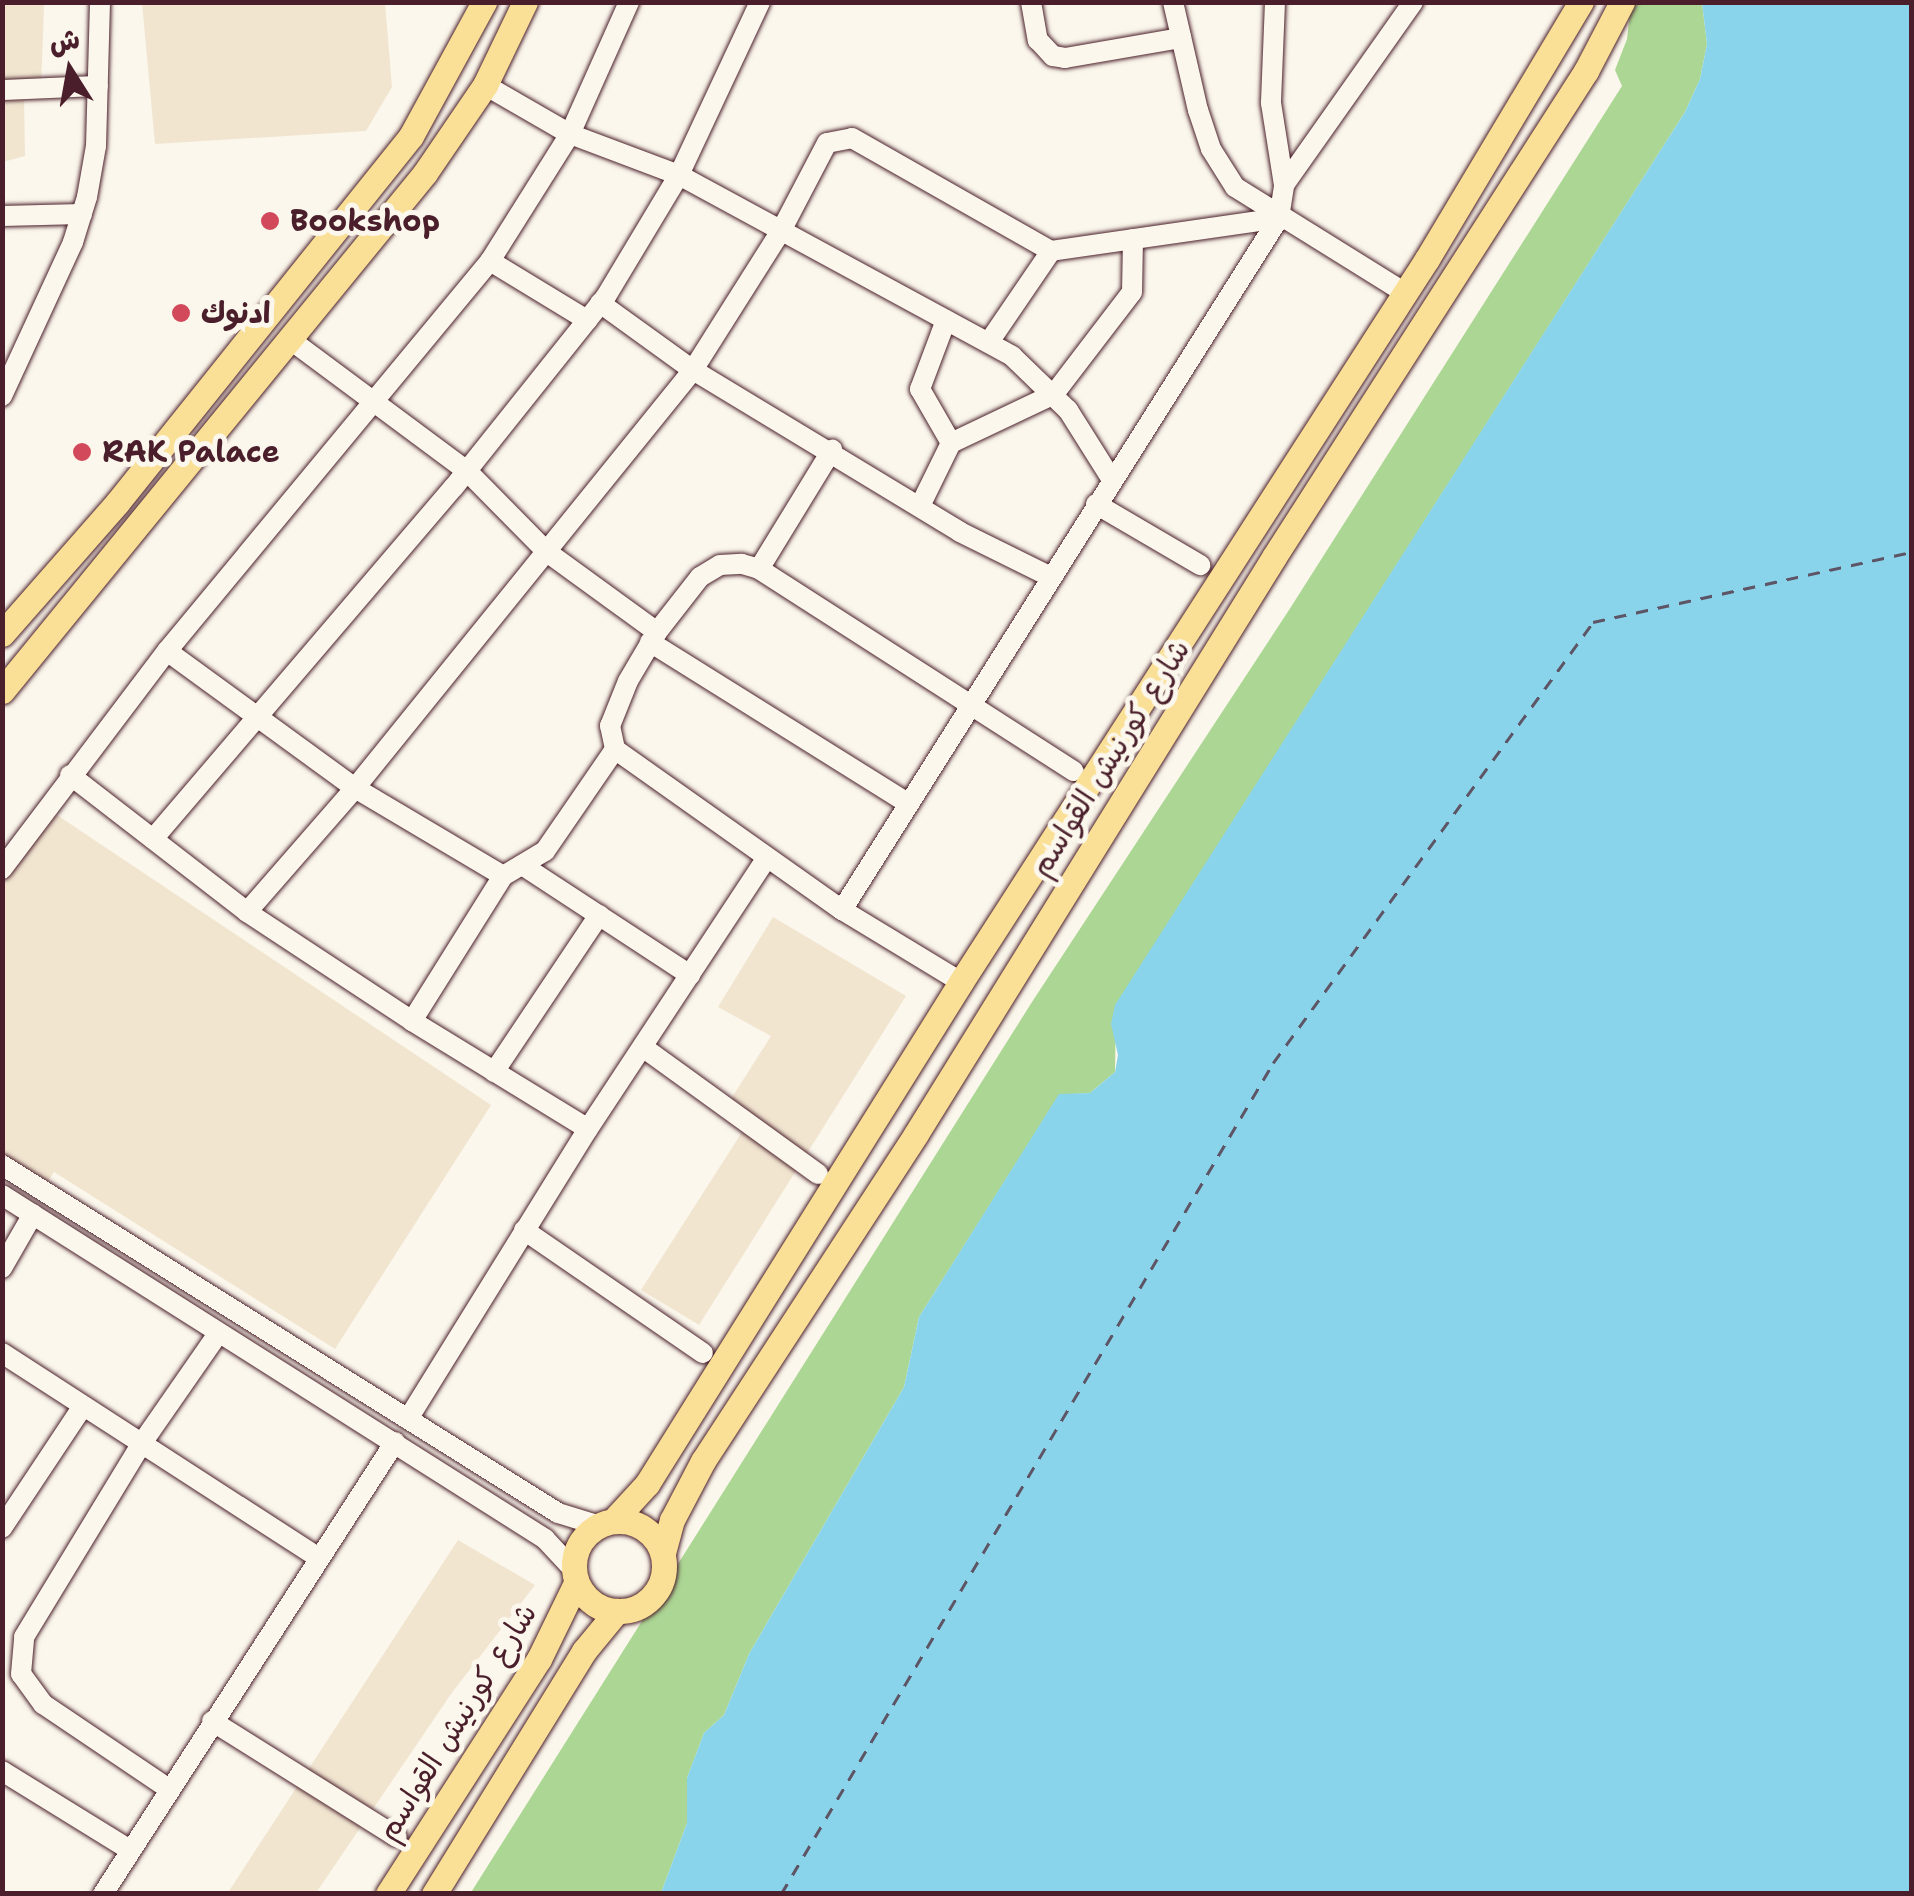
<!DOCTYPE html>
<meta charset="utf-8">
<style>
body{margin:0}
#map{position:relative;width:1914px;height:1896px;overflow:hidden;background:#fbf7ec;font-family:"Shantell Sans","Playpen Sans Arabic",sans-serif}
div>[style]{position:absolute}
.built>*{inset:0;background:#f1e5d0}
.green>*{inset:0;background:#acd694}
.water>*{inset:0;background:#8ad4eb}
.ferry>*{height:2.5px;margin-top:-1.25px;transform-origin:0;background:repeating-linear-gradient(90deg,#5d5565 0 12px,transparent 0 22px)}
.roads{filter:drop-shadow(0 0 2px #4a1f2b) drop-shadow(0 0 2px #4a1f2b)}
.minor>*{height:20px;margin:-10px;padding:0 10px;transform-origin:10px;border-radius:10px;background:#fbf7ec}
.major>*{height:25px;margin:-12.5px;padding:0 12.5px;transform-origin:12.5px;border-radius:12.5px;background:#fadf96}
.major>.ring{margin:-12.5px;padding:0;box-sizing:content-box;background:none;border:25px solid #fadf96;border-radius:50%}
.dots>*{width:28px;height:28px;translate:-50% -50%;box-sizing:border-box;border:5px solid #fbf7ec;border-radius:50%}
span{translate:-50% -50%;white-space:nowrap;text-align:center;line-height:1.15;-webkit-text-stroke:10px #fbf7ec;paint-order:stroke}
.poi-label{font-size:30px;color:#4a1f2b;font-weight:700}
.left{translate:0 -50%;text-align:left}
.street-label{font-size:30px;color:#4a1f2b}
.frame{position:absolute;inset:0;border:5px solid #4a1f2b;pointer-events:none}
.north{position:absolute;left:20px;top:20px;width:100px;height:100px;-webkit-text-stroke:8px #fbf7ec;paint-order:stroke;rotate:349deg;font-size:28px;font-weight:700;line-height:40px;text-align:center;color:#4a1f2b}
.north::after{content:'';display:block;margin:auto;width:35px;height:45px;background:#4a1f2b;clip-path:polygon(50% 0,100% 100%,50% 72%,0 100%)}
</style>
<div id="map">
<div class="built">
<div style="clip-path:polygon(3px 3px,43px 3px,44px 7px,41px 88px,24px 96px,25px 156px,3px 162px)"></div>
<div style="clip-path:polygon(142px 3px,385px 3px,392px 87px,366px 131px,155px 144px)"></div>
<div style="clip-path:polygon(54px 813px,491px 1105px,335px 1349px,54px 1172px,45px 1186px,3px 1158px,2px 882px)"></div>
<div style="clip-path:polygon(773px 917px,906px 996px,699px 1325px,641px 1290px,744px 1129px,722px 1113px,771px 1036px,718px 1007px)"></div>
<div style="clip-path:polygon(458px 1540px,535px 1585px,451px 1694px,316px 1893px,227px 1894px)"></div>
</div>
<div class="green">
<div style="clip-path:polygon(1631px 3px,1702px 3px,1707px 44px,1700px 79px,1685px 112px,1116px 1005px,1115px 1072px,1090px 1093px,1059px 1095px,919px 1317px,904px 1387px,749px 1654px,724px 1715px,704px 1733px,687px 1778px,687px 1823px,661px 1893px,470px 1894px,1032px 1002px,1289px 610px,1622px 86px,1615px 70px,1627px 39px)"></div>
</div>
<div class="water">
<div style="clip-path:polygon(1702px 3px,1911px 3px,1911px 1893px,661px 1893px,687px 1823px,687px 1778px,704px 1733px,724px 1715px,749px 1654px,904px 1387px,919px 1317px,1059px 1094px,1090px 1093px,1115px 1072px,1118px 1055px,1111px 1024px,1115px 1005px,1685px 112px,1700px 79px,1707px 44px)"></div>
</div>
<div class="ferry">
<div style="left:781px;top:1894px;width:966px;rotate:-59.37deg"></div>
<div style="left:1273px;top:1063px;width:545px;rotate:-54.03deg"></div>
<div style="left:1593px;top:622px;width:327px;rotate:-12.4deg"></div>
</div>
<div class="roads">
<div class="minor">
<div style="left:1031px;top:2px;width:39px;rotate:80deg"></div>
<div style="left:1038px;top:40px;width:22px;rotate:47deg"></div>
<div style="left:1053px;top:56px;width:12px;rotate:9deg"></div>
<div style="left:1065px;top:58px;width:118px;rotate:-9.8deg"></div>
<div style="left:1173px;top:2px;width:111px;rotate:77deg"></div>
<div style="left:1198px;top:110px;width:41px;rotate:71.6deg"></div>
<div style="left:1211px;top:149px;width:45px;rotate:57.7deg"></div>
<div style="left:1235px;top:187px;width:200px;rotate:31.9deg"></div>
<div style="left:1275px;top:2px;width:101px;rotate:92.3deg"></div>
<div style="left:1271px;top:103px;width:83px;rotate:81deg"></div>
<div style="left:485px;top:85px;width:98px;rotate:30deg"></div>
<div style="left:570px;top:134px;width:116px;rotate:20.6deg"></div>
<div style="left:679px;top:175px;width:379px;rotate:28.5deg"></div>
<div style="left:1012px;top:356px;width:78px;rotate:44deg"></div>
<div style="left:1068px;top:410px;width:83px;rotate:57.8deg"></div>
<div style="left:2px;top:90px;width:96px;rotate:-2.4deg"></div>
<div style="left:2px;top:216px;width:80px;rotate:-1.4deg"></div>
<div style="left:490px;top:261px;width:114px;rotate:31.3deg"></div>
<div style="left:600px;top:303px;width:115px;rotate:35.8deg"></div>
<div style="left:693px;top:370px;width:312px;rotate:31.2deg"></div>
<div style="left:960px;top:532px;width:102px;rotate:26.3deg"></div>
<div style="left:946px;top:320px;width:74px;rotate:110.6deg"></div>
<div style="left:920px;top:389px;width:62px;rotate:60.1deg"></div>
<div style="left:292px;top:341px;width:218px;rotate:36.6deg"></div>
<div style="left:467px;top:471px;width:114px;rotate:45.4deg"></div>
<div style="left:547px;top:552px;width:136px;rotate:36deg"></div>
<div style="left:989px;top:342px;width:110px;rotate:-55.7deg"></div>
<div style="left:2px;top:396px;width:170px;rotate:-65.2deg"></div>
<div style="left:73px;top:242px;width:47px;rotate:-72.7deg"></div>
<div style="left:87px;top:197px;width:52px;rotate:-80deg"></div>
<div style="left:96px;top:146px;width:144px;rotate:-88.4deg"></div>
<div style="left:1096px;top:504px;width:121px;rotate:30.4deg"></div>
<div style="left:920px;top:506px;width:70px;rotate:-63.8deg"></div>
<div style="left:951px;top:443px;width:114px;rotate:-25.4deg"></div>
<div style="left:1054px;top:394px;width:128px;rotate:-52.6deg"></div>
<div style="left:1132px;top:292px;width:53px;rotate:-88.9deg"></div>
<div style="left:759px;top:569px;width:140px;rotate:-58.5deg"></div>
<div style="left:650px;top:642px;width:304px;rotate:32deg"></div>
<div style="left:167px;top:651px;width:233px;rotate:36.1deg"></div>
<div style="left:355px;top:788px;width:172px;rotate:30.7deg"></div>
<div style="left:70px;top:775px;width:224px;rotate:37.7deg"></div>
<div style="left:247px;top:912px;width:198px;rotate:33.4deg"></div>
<div style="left:412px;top:1021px;width:206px;rotate:31.5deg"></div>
<div style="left:153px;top:839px;width:463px;rotate:-49.5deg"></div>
<div style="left:454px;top:487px;width:242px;rotate:-51.4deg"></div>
<div style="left:605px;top:298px;width:144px;rotate:-59deg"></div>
<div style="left:679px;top:175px;width:191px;rotate:-64.9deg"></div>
<div style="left:522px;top:865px;width:201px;rotate:33.2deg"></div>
<div style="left:2px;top:869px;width:273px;rotate:-52.9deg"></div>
<div style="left:167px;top:651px;width:506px;rotate:-50.37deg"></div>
<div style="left:490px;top:261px;width:150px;rotate:-57.8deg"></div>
<div style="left:570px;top:134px;width:145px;rotate:-65.9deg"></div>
<div style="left:842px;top:910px;width:818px;rotate:-57.73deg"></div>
<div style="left:1279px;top:218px;width:33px;rotate:-81deg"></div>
<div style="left:1284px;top:185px;width:224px;rotate:-54.8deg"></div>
<div style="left:247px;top:912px;width:164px;rotate:-48.9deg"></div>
<div style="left:355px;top:788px;width:538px;rotate:-51.04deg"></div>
<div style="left:693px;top:370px;width:167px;rotate:-57.7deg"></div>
<div style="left:782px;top:229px;width:97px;rotate:-62.4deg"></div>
<div style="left:827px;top:143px;width:25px;rotate:-11deg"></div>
<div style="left:852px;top:138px;width:229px;rotate:29.6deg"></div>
<div style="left:1051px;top:251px;width:230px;rotate:-8.2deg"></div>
<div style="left:961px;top:982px;width:139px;rotate:-148.8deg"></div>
<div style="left:842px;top:910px;width:278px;rotate:-144.7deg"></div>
<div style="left:615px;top:749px;width:24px;rotate:-102deg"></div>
<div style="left:610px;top:726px;width:48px;rotate:-68.2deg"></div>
<div style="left:628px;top:681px;width:57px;rotate:-59.4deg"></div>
<div style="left:657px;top:632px;width:70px;rotate:-52deg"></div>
<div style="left:700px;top:577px;width:23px;rotate:-31deg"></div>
<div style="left:720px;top:565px;width:22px;rotate:-3deg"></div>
<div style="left:742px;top:564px;width:18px;rotate:16deg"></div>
<div style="left:759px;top:569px;width:374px;rotate:32.7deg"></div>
<div style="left:412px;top:1021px;width:171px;rotate:-57.9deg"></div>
<div style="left:503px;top:876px;width:49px;rotate:-30.8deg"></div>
<div style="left:545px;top:851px;width:124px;rotate:-55.5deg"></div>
<div style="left:644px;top:1048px;width:215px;rotate:35.9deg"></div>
<div style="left:494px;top:1072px;width:189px;rotate:-56.2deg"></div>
<div style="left:2px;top:1165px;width:656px;rotate:32.04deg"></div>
<div style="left:558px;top:1513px;width:41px;rotate:17.1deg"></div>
<div style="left:2px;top:1195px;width:643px;rotate:32.35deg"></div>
<div style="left:545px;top:1539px;width:41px;rotate:47deg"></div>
<div style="left:524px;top:1230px;width:217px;rotate:34.5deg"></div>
<div style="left:2px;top:1268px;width:62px;rotate:-60.1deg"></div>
<div style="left:2px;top:1353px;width:375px;rotate:32.9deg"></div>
<div style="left:408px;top:1419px;width:341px;rotate:-58.2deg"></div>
<div style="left:588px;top:1129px;width:325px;rotate:-56.6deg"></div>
<div style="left:2px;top:1528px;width:146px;rotate:-56.4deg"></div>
<div style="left:212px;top:1721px;width:218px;rotate:32.1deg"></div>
<div style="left:2px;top:1771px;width:150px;rotate:31.7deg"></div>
<div style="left:169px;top:1789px;width:152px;rotate:-146deg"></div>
<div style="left:43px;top:1704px;width:37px;rotate:-126deg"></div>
<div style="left:21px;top:1674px;width:37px;rotate:-85deg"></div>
<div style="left:24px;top:1637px;width:227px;rotate:-58.7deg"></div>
<div style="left:142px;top:1443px;width:131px;rotate:-55.2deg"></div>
<div style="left:103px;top:1894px;width:538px;rotate:-57.14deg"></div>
</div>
<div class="major">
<div style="left:2px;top:634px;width:174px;rotate:-48.7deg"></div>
<div style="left:117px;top:503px;width:470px;rotate:-51.3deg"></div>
<div style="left:411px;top:136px;width:153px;rotate:-61.4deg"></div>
<div style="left:2px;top:691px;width:669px;rotate:-50.76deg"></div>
<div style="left:425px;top:173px;width:107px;rotate:-55.7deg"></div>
<div style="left:485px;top:85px;width:92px;rotate:-64.3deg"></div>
<div style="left:614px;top:1520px;width:49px;rotate:-47.5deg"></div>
<div style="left:647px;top:1484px;width:592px;rotate:-57.97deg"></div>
<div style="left:961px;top:982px;width:860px;rotate:-57.2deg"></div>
<div style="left:1427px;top:259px;width:300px;rotate:-59.1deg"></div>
<div class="ring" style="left:574px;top:1521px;width:65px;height:65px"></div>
<div style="left:663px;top:1553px;width:34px;rotate:-75deg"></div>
<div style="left:672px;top:1520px;width:67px;rotate:-62.3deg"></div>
<div style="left:703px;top:1461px;width:390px;rotate:-56.9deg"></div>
<div style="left:916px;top:1134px;width:679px;rotate:-58.18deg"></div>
<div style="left:1274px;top:557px;width:578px;rotate:-57.3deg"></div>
<div style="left:1586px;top:71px;width:78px;rotate:-62.4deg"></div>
<div style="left:388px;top:1894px;width:279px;rotate:-57.3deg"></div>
<div style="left:539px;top:1659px;width:85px;rotate:-64deg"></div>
<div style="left:434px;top:1894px;width:286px;rotate:-58.3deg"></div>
<div style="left:584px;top:1651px;width:52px;rotate:-50.5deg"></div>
</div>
</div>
<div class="dots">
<div style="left:270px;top:221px;background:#d1495b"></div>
<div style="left:181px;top:313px;background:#d1495b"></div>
<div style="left:82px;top:452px;background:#d1495b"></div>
</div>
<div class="poi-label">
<span class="left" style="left:290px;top:221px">Bookshop</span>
<span class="left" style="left:201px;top:313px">ادنوك</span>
<span class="left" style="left:102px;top:452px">RAK Palace</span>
</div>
<div class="street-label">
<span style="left:1110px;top:758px;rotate:-58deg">شارع كورنيش القواسم</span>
<span style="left:457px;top:1722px;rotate:-58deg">شارع كورنيش القواسم</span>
</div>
<div class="frame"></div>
<div class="north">ش</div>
</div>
